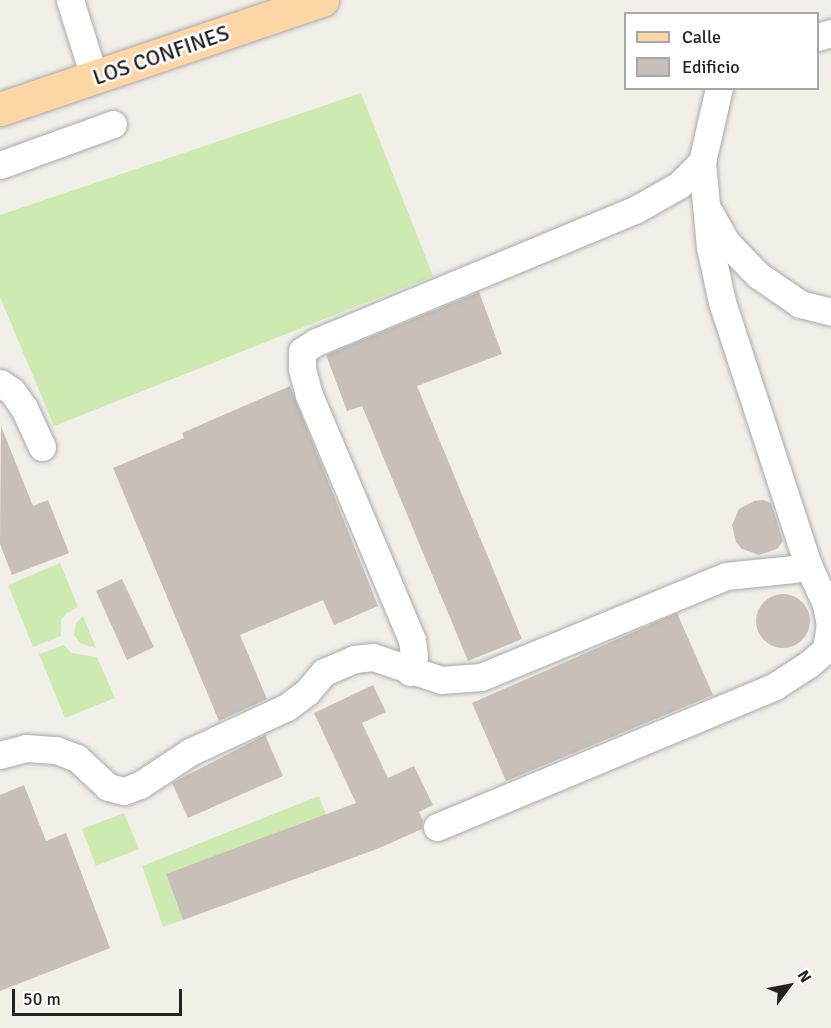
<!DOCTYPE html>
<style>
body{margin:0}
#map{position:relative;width:831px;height:1028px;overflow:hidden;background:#f2efe9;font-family:Signika,sans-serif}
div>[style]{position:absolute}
.grass>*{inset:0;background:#cdebb0}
.building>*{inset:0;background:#c7bfb8}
.round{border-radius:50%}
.roads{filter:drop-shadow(0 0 2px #a9a9a9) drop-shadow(0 0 2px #a9a9a9)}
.minor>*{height:27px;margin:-13.5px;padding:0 13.5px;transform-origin:13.5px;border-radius:13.5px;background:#fff}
.major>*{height:33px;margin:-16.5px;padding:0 16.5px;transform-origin:16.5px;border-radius:16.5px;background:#fcd6a4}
span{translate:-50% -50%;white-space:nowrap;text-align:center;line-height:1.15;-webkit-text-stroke:5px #fff;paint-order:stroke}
.street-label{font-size:22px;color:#222}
.legend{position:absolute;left:624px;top:12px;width:195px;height:78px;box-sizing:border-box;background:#fff;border:2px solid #a7a7a7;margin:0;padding:8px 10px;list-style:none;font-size:18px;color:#222}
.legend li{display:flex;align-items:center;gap:12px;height:30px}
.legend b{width:30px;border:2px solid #a7a7a7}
.north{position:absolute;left:759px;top:956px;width:60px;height:60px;-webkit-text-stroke:4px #fff;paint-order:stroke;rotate:58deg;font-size:16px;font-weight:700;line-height:24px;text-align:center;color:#222}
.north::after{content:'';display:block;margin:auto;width:21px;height:27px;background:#222;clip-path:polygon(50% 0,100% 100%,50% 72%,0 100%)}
.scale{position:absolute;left:12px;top:989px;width:170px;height:27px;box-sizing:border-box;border:3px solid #222;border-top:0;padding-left:8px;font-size:18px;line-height:21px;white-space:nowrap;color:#222;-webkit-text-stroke:4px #fff;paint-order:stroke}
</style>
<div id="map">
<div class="grass">
<div style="clip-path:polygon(361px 93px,433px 276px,54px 426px,0 297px,0 215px)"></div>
<div style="clip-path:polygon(60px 563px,78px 607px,67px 613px,61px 620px,61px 636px,33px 647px,8px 585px)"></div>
<div style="clip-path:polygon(83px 616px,96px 648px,80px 643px,74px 635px,76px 623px)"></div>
<div style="clip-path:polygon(64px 645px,71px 653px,97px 657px,115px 698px,65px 718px,39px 654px)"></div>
<div style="clip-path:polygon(319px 796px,326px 815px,166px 874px,183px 920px,163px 927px,142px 866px)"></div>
<div style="clip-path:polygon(124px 813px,139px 849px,96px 866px,82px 829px)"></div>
</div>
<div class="building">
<div style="clip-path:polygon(479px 292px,502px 354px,417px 386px,522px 639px,468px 661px,362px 406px,347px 411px,326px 355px)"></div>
<div style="clip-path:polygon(290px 386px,378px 606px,334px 625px,323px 600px,240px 635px,267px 699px,219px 721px,113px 468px,184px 438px,182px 433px)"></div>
<div style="clip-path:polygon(1px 426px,33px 506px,48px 500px,69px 553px,12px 575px,0 544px)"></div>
<div style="clip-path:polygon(763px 500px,771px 503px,783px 541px,777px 549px,759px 555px,742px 549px,736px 542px,732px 525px,739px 509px,754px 501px)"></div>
<div style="clip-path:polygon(122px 579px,154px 647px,127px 660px,96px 591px)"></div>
<div class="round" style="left:756px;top:594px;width:54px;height:54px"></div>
<div style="clip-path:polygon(677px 613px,713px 695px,506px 781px,472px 703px)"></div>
<div style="clip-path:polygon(373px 685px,386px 712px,362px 723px,388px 778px,414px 766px,433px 805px,419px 812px,423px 821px,422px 829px,377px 849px,183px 920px,166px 874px,356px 803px,314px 713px)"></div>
<div style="clip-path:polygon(265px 735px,283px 776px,188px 818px,172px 783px)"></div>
<div style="clip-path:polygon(24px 785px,46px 841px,66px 833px,110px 948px,0 991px,0 795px)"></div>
</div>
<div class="roads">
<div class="minor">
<div style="left:70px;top:0;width:81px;rotate:72.7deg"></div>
<div style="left:818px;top:37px;width:14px;rotate:-17deg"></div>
<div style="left:0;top:165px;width:120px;rotate:-19.9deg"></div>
<div style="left:710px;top:213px;width:33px;rotate:61deg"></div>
<div style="left:726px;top:242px;width:46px;rotate:45.9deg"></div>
<div style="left:758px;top:275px;width:51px;rotate:34.6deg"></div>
<div style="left:800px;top:304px;width:32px;rotate:14deg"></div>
<div style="left:0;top:383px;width:14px;rotate:34deg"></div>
<div style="left:12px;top:391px;width:21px;rotate:55deg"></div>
<div style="left:24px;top:408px;width:43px;rotate:65.2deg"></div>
<div style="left:410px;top:672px;width:16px;rotate:-76deg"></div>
<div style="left:414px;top:656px;width:16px;rotate:-97deg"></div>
<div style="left:412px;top:640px;width:266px;rotate:-112.8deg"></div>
<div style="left:309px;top:395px;width:28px;rotate:-105deg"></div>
<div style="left:302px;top:368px;width:17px;rotate:-90deg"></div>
<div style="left:302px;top:351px;width:17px;rotate:-33deg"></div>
<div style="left:316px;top:342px;width:345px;rotate:-22.5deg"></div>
<div style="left:635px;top:210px;width:51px;rotate:-29.6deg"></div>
<div style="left:679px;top:185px;width:33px;rotate:-45deg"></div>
<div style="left:0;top:755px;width:27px;rotate:-15deg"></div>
<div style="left:26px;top:748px;width:30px;rotate:4deg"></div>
<div style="left:56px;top:750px;width:22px;rotate:21deg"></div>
<div style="left:77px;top:758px;width:42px;rotate:43.1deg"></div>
<div style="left:108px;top:787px;width:16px;rotate:14deg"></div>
<div style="left:124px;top:791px;width:17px;rotate:-21deg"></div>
<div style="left:140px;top:785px;width:60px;rotate:-33.4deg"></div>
<div style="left:190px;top:752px;width:107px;rotate:-24.9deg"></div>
<div style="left:287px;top:707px;width:25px;rotate:-37deg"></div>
<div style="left:307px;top:692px;width:26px;rotate:-50deg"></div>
<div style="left:324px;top:672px;width:33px;rotate:-23deg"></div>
<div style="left:354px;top:659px;width:19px;rotate:-6deg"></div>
<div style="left:373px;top:657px;width:72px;rotate:18.7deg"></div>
<div style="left:441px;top:680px;width:40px;rotate:-4.3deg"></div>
<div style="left:481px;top:677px;width:265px;rotate:-22.4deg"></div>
<div style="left:726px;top:576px;width:68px;rotate:-5.9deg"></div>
<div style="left:794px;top:569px;width:15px;rotate:-16deg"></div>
<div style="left:437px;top:827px;width:366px;rotate:-22.6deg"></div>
<div style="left:775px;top:686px;width:40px;rotate:-32.9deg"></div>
<div style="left:809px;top:664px;width:23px;rotate:-41deg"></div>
<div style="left:826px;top:649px;width:24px;rotate:-81deg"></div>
<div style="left:830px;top:625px;width:21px;rotate:-101deg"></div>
<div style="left:826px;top:604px;width:43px;rotate:-114.8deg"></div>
<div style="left:808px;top:565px;width:277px;rotate:-108.1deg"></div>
<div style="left:722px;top:302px;width:56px;rotate:-102.3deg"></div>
<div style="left:710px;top:247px;width:85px;rotate:-95.4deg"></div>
<div style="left:702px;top:162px;width:76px;rotate:-77.1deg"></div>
</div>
<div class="major">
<div style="left:0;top:109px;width:340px;rotate:-18.7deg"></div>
</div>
</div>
<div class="street-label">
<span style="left:161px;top:55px;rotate:-19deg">LOS CONFINES</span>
</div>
<ul class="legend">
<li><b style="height:8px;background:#fcd6a4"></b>Calle</li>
<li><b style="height:16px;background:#c7bfb8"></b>Edificio</li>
</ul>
<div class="north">N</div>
<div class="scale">50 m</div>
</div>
